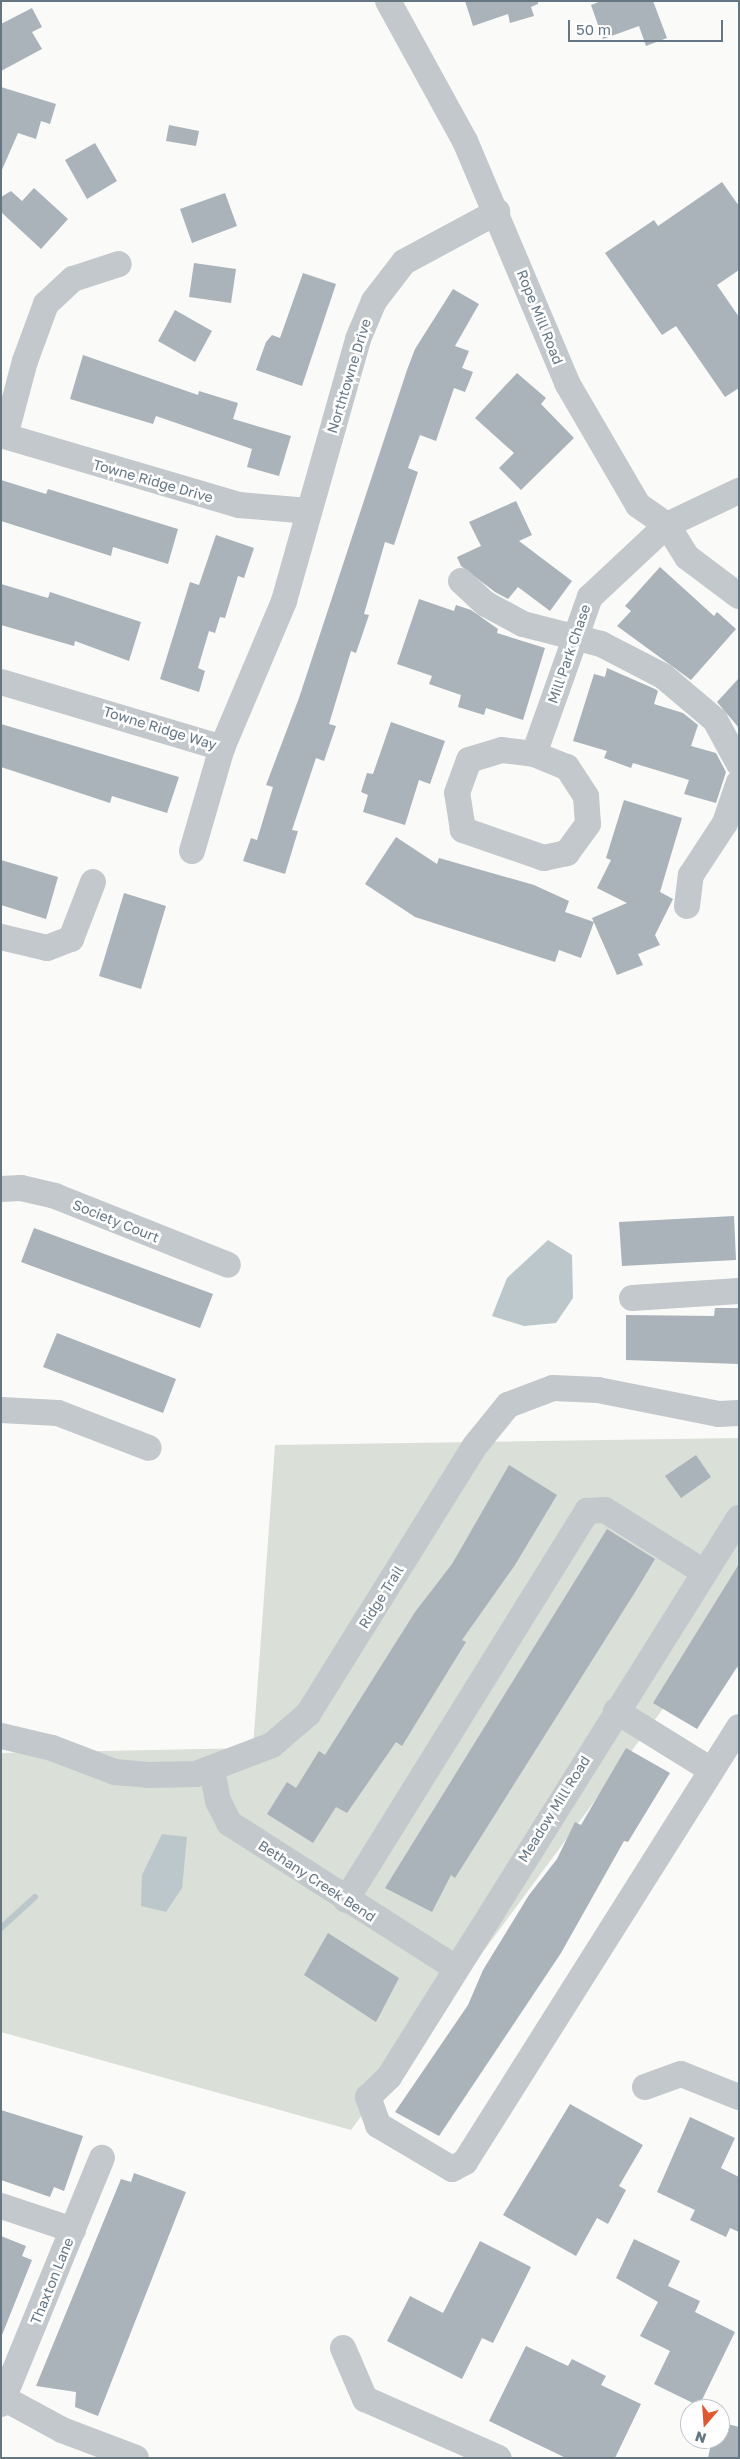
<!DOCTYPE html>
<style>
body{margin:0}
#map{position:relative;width:740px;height:2459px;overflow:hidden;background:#fafaf8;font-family:"Golos Text",sans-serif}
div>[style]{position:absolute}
.green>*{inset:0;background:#dadfd7}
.water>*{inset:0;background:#bbc7cb}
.stream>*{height:6px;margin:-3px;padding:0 3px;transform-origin:3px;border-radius:3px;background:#bbc7cb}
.building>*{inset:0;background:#aab3b9}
.minor>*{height:26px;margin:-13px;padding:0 13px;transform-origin:13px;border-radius:13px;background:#c3c8cc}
span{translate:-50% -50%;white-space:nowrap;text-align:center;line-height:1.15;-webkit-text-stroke:5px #fff;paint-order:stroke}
.street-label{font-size:14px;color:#657683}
.frame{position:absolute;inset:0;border:2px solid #657683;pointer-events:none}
.north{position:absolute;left:680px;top:2399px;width:50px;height:50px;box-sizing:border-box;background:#fff;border:1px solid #c1c8cd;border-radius:50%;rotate:198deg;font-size:14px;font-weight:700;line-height:20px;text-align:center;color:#657683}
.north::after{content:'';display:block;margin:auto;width:18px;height:22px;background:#e4572e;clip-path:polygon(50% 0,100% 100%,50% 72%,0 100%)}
.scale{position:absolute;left:568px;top:20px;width:155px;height:22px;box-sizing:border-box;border:2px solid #657683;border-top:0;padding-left:6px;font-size:15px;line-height:18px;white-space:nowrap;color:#657683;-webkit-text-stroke:4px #fff;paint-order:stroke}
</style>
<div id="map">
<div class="green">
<div style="clip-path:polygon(739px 1438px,739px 1669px,702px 1656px,351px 2130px,1px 2032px,1px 1753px,253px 1748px,275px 1445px)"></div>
</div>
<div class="water">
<div style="clip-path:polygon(548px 1240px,572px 1255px,573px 1298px,556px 1323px,524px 1326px,492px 1316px,507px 1278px)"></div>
<div style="clip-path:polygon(162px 1834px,187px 1837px,182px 1888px,166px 1912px,141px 1906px,142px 1875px)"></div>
</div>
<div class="stream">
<div style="left:1px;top:1928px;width:46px;rotate:-42.4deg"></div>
</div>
<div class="building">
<div style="clip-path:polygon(465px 1px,538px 1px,538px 4px,531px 7px,534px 16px,510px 23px,508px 14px,473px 26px)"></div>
<div style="clip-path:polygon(601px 1px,653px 1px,667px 38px,646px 46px,639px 26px,603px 39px,591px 5px)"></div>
<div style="clip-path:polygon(32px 8px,42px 27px,32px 32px,42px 49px,1px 71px,1px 24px)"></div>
<div style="clip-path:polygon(1px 87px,56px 104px,50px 124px,41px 121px,36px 139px,18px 133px,1px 172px)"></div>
<div style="clip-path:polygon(169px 125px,199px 131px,196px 146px,166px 141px)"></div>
<div style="clip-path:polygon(95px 143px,117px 181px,87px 199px,65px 160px)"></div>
<div style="clip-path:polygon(722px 182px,739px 206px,739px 270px,717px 285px,739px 317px,739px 388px,725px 397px,676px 326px,662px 335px,605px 253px,654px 220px,658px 226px)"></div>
<div style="clip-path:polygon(34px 188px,68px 219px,41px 249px,1px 212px,1px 197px,11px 191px,22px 201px)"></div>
<div style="clip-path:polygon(225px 193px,237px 226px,192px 243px,180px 209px)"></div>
<div style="clip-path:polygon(194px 263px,236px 269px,231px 303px,189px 297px)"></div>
<div style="clip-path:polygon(303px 273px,336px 284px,302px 386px,256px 370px,266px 342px,272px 335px,280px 338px)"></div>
<div style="clip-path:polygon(453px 289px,479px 304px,455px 346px,469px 351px,462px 368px,473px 372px,465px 392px,454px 388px,436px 441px,420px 435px,408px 468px,418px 472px,394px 545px,385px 542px,364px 614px,369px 615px,356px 653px,351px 651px,329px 724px,336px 726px,324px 761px,316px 758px,292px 830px,298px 831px,285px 874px,243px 861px,251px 838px,257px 840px,273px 787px,266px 785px,299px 698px,407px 370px,415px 349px)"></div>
<div style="clip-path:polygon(175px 310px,212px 331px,195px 362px,158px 341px)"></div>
<div style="clip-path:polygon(83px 355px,198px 395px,199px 391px,238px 403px,233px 419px,291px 436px,279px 476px,247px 467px,252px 449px,156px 416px,153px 424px,70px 399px)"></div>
<div style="clip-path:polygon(517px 373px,546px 398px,541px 404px,574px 438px,521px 490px,499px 468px,514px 453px,475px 418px)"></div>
<div style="clip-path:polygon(1px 480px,46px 494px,48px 489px,178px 529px,168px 564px,113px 547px,111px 556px,1px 521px)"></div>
<div style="clip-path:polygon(516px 501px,532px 535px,519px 541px,572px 581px,550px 611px,518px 587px,508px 599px,495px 592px,461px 566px,457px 557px,481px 546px,469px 522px)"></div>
<div style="clip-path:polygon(216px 535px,254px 548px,244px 578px,238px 576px,225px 618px,220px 617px,215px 633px,209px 631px,198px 668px,205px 671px,199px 692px,160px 679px,190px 582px,199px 585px)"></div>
<div style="clip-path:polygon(660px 567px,714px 616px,717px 612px,736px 629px,691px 680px,617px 626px,631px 611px,625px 606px)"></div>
<div style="clip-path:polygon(1px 584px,48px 598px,50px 592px,141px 622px,129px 661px,75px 641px,74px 646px,1px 625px)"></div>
<div style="clip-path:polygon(419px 599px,454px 611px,456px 605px,471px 610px,498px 629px,497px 633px,545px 648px,523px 720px,486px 708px,484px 715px,458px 707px,461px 695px,429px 684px,432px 676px,397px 664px)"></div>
<div style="clip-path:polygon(607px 668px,655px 689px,658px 691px,654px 704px,683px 713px,698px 725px,691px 746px,716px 753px,726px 772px,716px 803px,684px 794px,689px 780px,633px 763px,631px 768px,604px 758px,607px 751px,573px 741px,594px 674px,605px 677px)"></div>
<div style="clip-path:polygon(739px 678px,739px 728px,717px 702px)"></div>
<div style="clip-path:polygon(391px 722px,445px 741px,430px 784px,419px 780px,405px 825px,363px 812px,368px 795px,361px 792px,367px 773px,373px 774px)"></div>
<div style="clip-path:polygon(1px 724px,179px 777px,167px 813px,112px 796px,110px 803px,1px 767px)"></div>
<div style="clip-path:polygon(624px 800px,682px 818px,660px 892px,673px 899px,655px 935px,660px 945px,638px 954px,643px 965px,617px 975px,592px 918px,627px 903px,597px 888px,611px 860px,606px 858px)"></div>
<div style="clip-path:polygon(396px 837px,437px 864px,439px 858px,534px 885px,569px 901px,565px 912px,594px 922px,581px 958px,559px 950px,555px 962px,415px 917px,365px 884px)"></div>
<div style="clip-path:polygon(1px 860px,58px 877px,46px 919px,1px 905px)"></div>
<div style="clip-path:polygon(124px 893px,166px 906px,141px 989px,99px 976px)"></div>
<div style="clip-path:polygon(734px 1216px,736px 1260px,622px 1266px,619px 1222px)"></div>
<div style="clip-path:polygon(34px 1228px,213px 1294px,200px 1328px,21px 1262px)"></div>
<div style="clip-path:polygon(715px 1308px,739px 1308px,739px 1364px,626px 1360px,626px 1315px,714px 1316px)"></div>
<div style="clip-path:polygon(57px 1333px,176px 1379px,163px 1413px,43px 1367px)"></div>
<div style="clip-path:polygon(696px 1455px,711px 1477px,681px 1498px,665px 1476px)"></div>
<div style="clip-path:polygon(509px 1465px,557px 1495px,515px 1565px,462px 1640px,466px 1642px,402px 1746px,396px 1742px,347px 1813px,336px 1807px,313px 1843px,267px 1814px,287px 1782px,296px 1788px,319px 1751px,325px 1755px,415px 1612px,452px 1564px)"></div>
<div style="clip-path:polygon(607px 1529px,655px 1559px,637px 1589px,455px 1878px,451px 1875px,432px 1912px,385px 1888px)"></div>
<div style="clip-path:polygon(739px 1564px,739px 1664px,697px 1729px,653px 1703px)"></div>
<div style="clip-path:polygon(626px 1748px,670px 1773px,628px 1842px,624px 1841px,561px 1953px,439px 2136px,395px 2112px,468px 2005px,483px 1970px,529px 1895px,557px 1859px,575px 1822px,581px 1825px)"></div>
<div style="clip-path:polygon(328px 1933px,399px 1978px,376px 2022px,304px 1975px)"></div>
<div style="clip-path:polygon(570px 2104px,643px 2145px,619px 2186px,626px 2190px,608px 2224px,597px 2218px,576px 2256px,503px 2215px)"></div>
<div style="clip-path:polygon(1px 2110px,83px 2136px,64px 2191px,54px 2187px,50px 2197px,1px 2180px)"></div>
<div style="clip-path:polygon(690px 2117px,735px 2138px,721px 2168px,739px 2177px,739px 2232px,730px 2228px,726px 2237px,690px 2220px,695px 2210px,657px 2192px)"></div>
<div style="clip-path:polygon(134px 2173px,186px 2192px,98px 2416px,75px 2407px,76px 2392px,36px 2386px,121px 2179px,131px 2182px)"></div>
<div style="clip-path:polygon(1px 2236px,26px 2246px,22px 2256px,32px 2260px,2px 2335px)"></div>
<div style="clip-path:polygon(634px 2239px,680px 2261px,668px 2286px,700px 2301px,695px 2312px,735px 2332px,699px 2406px,654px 2384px,670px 2351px,640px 2336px,658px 2302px,616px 2278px)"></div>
<div style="clip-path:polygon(480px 2241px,531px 2267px,493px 2343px,482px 2338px,462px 2379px,387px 2341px,410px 2296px,443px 2313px)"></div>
<div style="clip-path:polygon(526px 2346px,568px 2366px,572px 2359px,606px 2376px,601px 2385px,641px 2404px,615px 2458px,566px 2458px,489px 2421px)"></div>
<div style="clip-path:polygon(720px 2422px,739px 2427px,739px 2458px,708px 2458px,712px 2439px,720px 2439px)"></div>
</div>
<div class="minor">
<div style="left:388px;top:1px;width:160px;rotate:61.2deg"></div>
<div style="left:465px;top:141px;width:263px;rotate:67.1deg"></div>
<div style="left:567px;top:383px;width:141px;rotate:59.8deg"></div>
<div style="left:638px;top:505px;width:35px;rotate:35deg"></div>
<div style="left:667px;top:525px;width:38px;rotate:58deg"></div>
<div style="left:687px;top:557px;width:65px;rotate:36.9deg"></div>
<div style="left:1px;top:435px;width:248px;rotate:16.4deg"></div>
<div style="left:239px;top:505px;width:70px;rotate:4.9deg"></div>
<div style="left:5px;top:436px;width:78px;rotate:-75.1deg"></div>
<div style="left:25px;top:361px;width:61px;rotate:-69.8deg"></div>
<div style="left:46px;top:304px;width:37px;rotate:-43deg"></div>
<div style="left:73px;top:279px;width:48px;rotate:-18.1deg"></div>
<div style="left:461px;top:581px;width:34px;rotate:43deg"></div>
<div style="left:486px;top:604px;width:42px;rotate:28.4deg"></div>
<div style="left:523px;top:624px;width:81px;rotate:14.4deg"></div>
<div style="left:601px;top:644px;width:70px;rotate:27.3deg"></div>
<div style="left:663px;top:676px;width:68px;rotate:40.2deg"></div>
<div style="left:715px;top:720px;width:50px;rotate:61.4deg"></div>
<div style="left:1px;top:682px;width:231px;rotate:16.6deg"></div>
<div style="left:222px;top:748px;width:160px;rotate:-67.1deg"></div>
<div style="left:284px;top:601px;width:272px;rotate:-74.2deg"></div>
<div style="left:358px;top:339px;width:41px;rotate:-67.2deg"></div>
<div style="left:374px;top:301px;width:49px;rotate:-52.4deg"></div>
<div style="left:404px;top:262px;width:106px;rotate:-28.3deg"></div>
<div style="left:534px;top:754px;width:35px;rotate:22deg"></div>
<div style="left:567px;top:767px;width:35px;rotate:57deg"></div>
<div style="left:586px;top:796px;width:28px;rotate:86deg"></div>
<div style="left:588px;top:824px;width:36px;rotate:126deg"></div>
<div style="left:567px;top:853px;width:24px;rotate:168deg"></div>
<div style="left:544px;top:858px;width:86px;rotate:-160.9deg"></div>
<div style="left:463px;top:830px;width:37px;rotate:-99deg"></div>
<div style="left:457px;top:793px;width:35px;rotate:-70deg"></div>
<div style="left:469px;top:760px;width:34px;rotate:-17deg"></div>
<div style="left:502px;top:750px;width:32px;rotate:7deg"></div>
<div style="left:534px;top:754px;width:167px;rotate:-70.4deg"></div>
<div style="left:590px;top:597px;width:105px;rotate:-43.1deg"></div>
<div style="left:667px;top:525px;width:80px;rotate:-25.3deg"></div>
<div style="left:192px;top:851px;width:107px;rotate:-73.8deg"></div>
<div style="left:687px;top:906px;width:31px;rotate:-83deg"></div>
<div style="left:691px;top:875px;width:62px;rotate:-56.8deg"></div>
<div style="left:725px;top:823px;width:43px;rotate:-71.1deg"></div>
<div style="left:1px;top:937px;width:47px;rotate:13.4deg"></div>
<div style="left:47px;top:948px;width:26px;rotate:-21deg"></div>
<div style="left:71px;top:939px;width:61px;rotate:-68.9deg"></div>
<div style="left:1px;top:1189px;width:20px;rotate:-3deg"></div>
<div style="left:21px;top:1188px;width:35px;rotate:13deg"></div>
<div style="left:55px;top:1196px;width:186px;rotate:21.7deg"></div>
<div style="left:632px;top:1298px;width:107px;rotate:-3.7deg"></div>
<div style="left:1px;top:1410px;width:57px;rotate:3deg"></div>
<div style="left:58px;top:1413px;width:97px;rotate:21deg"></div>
<div style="left:739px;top:1518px;width:660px;rotate:122.05deg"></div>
<div style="left:389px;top:2077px;width:29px;rotate:136deg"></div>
<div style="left:368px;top:2097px;width:30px;rotate:70deg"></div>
<div style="left:378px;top:2125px;width:86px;rotate:30.7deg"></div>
<div style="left:452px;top:2169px;width:15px;rotate:-28deg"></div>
<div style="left:465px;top:2162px;width:514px;rotate:-57.79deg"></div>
<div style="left:616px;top:1711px;width:112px;rotate:31.8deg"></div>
<div style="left:1px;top:1736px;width:52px;rotate:13.2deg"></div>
<div style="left:52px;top:1748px;width:67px;rotate:20.9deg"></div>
<div style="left:115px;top:1772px;width:33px;rotate:5deg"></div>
<div style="left:148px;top:1775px;width:48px;rotate:-1.2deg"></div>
<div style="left:196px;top:1774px;width:81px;rotate:-20.9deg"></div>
<div style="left:272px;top:1745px;width:48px;rotate:-40.7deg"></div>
<div style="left:308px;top:1714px;width:314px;rotate:-58.1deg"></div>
<div style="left:474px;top:1447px;width:54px;rotate:-51deg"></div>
<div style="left:508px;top:1405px;width:48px;rotate:-20.7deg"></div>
<div style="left:553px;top:1388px;width:45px;rotate:2.5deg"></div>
<div style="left:598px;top:1390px;width:123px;rotate:11.2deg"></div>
<div style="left:719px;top:1414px;width:20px;rotate:-3deg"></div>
<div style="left:212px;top:1770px;width:32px;rotate:79deg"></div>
<div style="left:218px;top:1801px;width:25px;rotate:63deg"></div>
<div style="left:229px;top:1823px;width:267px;rotate:32.6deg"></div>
<div style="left:346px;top:1900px;width:458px;rotate:-58.2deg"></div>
<div style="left:587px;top:1511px;width:18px;rotate:-3deg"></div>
<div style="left:605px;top:1510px;width:117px;rotate:32.1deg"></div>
<div style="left:645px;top:2087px;width:38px;rotate:-20deg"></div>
<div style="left:681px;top:2074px;width:62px;rotate:21.6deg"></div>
<div style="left:1px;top:2206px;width:76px;rotate:18.4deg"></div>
<div style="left:343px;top:2348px;width:56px;rotate:66.7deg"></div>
<div style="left:365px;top:2399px;width:146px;rotate:23.8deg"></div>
<div style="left:5px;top:2399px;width:65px;rotate:28.5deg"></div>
<div style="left:62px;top:2430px;width:79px;rotate:20.7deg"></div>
<div style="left:1px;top:2404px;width:266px;rotate:-67.7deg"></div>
</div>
<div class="street-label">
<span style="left:540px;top:317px;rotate:68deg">Rope Mill Road</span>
<span style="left:349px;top:376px;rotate:-73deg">Northtowne Drive</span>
<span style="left:153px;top:481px;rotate:16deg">Towne Ridge Drive</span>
<span style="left:569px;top:654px;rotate:-71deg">Mill Park Chase</span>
<span style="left:160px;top:728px;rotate:17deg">Towne Ridge Way</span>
<span style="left:116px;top:1221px;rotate:22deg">Society Court</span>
<span style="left:381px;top:1597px;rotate:-58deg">Ridge Trail</span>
<span style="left:554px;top:1809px;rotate:-58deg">Meadow Mill Road</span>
<span style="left:317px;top:1881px;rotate:33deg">Bethany Creek Bend</span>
<span style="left:52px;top:2281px;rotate:-68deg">Thaxton Lane</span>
</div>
<div class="frame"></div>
<div class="north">N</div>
<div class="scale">50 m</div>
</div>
